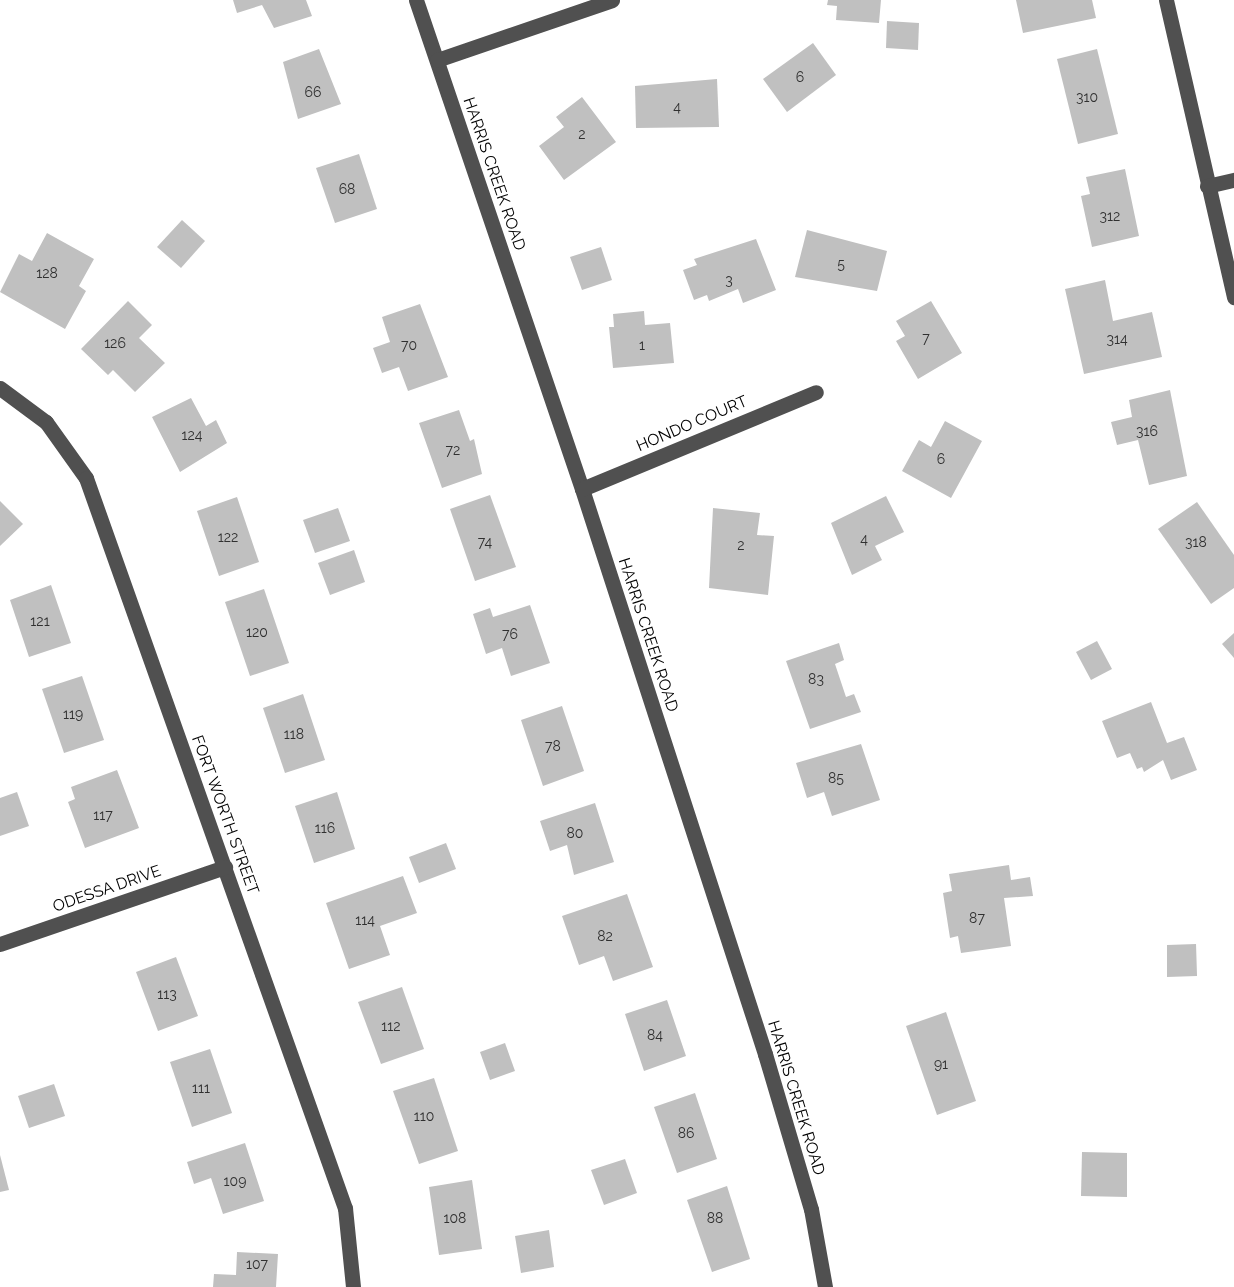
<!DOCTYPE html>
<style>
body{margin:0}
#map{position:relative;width:1234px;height:1287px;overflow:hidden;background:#fff;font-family:Raleway,sans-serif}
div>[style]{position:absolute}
.building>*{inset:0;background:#c0c0c0}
.minor>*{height:15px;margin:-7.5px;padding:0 7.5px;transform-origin:7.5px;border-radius:7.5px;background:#505050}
span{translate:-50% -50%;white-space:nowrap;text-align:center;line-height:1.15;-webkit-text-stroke:4.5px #fff;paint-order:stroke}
.number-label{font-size:14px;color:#303030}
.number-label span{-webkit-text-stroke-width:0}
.street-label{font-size:16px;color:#000}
</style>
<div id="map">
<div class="building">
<div style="clip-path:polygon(233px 0,306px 0,312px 16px,274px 28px,262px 5px,237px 13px)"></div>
<div style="clip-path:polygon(828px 0,881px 0,879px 23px,836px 20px,837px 6px,827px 5px)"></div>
<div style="clip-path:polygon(1016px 0,1092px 0,1096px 18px,1023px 33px)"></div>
<div style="clip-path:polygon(887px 21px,919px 23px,918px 50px,886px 48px)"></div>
<div style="clip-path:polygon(813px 43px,836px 75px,787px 112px,763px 79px)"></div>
<div style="clip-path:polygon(319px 49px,341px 104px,298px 119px,283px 62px)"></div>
<div style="clip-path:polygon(1097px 49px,1118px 134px,1078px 144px,1057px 59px)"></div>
<div style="clip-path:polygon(717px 79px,719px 127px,636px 128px,635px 86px)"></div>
<div style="clip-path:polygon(582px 97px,616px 142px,564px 180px,539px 146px,564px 127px,556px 117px)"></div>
<div style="clip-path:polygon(359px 154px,377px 209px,335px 223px,316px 168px)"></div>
<div style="clip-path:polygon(1125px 169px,1139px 236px,1092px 247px,1081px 196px,1090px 194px,1086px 177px)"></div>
<div style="clip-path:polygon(182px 220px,205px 241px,181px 268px,157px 247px)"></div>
<div style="clip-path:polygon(807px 230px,887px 251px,877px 291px,795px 277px)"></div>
<div style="clip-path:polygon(47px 233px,94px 259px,79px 286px,86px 291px,65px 329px,0 292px,19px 254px,32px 261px)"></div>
<div style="clip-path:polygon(756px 239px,776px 290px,743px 303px,738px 289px,709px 301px,707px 295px,694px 300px,683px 270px,697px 265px,694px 259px)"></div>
<div style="clip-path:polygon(601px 247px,612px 280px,582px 290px,570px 257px)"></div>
<div style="clip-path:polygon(1105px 280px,1113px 321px,1152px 312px,1162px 357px,1084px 374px,1065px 289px)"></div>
<div style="clip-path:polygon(128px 301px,152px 325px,139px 338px,165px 363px,135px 392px,113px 370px,108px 375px,81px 349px)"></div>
<div style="clip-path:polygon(931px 301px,962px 353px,918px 379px,896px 341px,905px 336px,896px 321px)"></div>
<div style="clip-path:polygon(420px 304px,448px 377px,408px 391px,399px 367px,382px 373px,373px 348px,390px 342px,382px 317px)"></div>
<div style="clip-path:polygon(644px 311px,645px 325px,670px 323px,674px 363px,613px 368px,609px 327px,614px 327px,613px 314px)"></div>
<div style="clip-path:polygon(1170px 390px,1187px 476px,1149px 485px,1138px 440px,1117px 445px,1111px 422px,1132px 417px,1129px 400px)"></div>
<div style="clip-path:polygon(191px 398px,206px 426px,216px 420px,227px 443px,180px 472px,152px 417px)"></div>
<div style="clip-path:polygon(459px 410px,470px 441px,474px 439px,482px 474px,442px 488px,419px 423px)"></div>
<div style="clip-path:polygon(945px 421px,982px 441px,951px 498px,902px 471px,919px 440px,931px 447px)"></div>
<div style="clip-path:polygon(490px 495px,516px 567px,475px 581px,450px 509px)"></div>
<div style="clip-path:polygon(886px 496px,904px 532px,875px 546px,882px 560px,852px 575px,831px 523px)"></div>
<div style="clip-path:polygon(237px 497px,259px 562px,219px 576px,197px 511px)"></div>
<div style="clip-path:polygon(0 501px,23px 524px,0 546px)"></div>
<div style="clip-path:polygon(1197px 502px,1234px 555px,1234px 588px,1211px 604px,1158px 529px)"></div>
<div style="clip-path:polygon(338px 508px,350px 541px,315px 553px,303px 520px)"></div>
<div style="clip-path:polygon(713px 508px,760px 513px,757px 535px,774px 536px,768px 595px,709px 588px)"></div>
<div style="clip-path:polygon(354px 550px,365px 582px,330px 595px,318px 563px)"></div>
<div style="clip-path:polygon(51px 585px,71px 643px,29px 657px,10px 600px)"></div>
<div style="clip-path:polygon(264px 589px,289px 663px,250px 676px,225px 602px)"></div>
<div style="clip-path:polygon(530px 605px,550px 663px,511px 676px,502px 648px,486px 654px,473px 614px,490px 608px,493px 617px)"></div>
<div style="clip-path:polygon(1234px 633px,1234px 658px,1222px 644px)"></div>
<div style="clip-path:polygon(1097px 641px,1112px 669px,1091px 680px,1076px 652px)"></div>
<div style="clip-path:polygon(839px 643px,844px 660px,835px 664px,846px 697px,854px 694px,861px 712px,810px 729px,786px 661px)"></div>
<div style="clip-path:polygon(82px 676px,104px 740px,64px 753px,42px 689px)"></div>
<div style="clip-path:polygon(303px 694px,325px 760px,285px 773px,263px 708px)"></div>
<div style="clip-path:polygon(1151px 702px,1167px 743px,1184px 737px,1197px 770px,1171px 780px,1163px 760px,1144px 772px,1142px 767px,1137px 769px,1130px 753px,1117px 758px,1102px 721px)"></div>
<div style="clip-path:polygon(562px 706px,584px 771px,543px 786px,521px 720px)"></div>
<div style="clip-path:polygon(861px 744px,880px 800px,832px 816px,824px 792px,807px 798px,796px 763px)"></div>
<div style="clip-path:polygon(117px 770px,139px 828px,85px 848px,68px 802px,75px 799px,71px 787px)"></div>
<div style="clip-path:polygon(17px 792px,29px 826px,0 836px,0 798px)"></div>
<div style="clip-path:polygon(337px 792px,355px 849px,314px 863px,295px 806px)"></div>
<div style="clip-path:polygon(595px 803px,614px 862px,574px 875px,567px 845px,550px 851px,540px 821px)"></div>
<div style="clip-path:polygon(446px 843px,456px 869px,419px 883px,409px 857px)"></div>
<div style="clip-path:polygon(1009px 865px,1011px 880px,1030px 877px,1033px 896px,1004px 898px,1011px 946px,961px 953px,958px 936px,950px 938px,943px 893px,952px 891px,949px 874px)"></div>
<div style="clip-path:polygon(403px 876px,417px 913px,380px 926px,390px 955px,349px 969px,326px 903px)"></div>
<div style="clip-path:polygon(627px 894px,653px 967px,613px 981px,604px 956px,579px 965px,562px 916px)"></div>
<div style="clip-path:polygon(1196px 944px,1197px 976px,1167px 977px,1167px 945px)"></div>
<div style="clip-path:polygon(176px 957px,198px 1016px,158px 1031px,136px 972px)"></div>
<div style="clip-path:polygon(402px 987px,424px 1049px,381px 1064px,358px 1002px)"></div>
<div style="clip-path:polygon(667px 1000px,686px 1056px,644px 1071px,625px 1014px)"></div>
<div style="clip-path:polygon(946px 1012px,976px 1101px,937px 1115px,906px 1026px)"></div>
<div style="clip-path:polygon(505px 1043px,515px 1071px,490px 1080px,480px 1052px)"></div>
<div style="clip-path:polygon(210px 1049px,232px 1113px,192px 1127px,170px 1062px)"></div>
<div style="clip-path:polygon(434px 1078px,458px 1151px,419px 1164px,393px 1091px)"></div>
<div style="clip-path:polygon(54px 1084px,65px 1116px,29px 1128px,18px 1096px)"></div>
<div style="clip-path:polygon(695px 1093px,717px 1159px,677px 1173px,654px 1107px)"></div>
<div style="clip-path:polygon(245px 1143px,264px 1201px,223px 1214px,211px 1178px,194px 1184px,187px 1162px)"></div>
<div style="clip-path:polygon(1082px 1152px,1127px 1153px,1127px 1197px,1081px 1196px)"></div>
<div style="clip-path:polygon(0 1155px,9px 1190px,0 1192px)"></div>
<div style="clip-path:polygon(625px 1159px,637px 1193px,604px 1205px,591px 1170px)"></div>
<div style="clip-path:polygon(472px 1180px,482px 1249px,439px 1255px,429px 1187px)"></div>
<div style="clip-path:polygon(727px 1186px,750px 1259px,712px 1272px,687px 1200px)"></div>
<div style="clip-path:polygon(549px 1230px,554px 1267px,521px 1273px,515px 1236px)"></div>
<div style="clip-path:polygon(237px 1252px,278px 1254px,276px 1287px,213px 1287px,214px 1274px,236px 1275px)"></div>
</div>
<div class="minor">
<div style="left:416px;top:0;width:516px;rotate:71.25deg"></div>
<div style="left:582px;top:489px;width:594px;rotate:72.05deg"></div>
<div style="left:765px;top:1054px;width:162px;rotate:73.5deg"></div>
<div style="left:811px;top:1209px;width:79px;rotate:79.8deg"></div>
<div style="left:1166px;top:0;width:305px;rotate:77.1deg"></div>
<div style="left:437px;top:60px;width:185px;rotate:-18.9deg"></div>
<div style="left:1207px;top:186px;width:28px;rotate:-13deg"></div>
<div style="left:0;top:388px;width:57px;rotate:36.5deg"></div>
<div style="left:46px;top:422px;width:69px;rotate:54.5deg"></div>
<div style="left:86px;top:478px;width:775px;rotate:70.47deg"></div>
<div style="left:345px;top:1208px;width:79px;rotate:84.2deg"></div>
<div style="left:582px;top:489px;width:253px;rotate:-22.5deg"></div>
<div style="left:0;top:944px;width:238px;rotate:-18.9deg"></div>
</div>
<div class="number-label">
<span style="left:800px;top:77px">6</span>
<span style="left:313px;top:92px">66</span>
<span style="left:1087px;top:97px">310</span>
<span style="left:677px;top:107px">4</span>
<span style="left:582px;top:134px">2</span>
<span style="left:347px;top:189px">68</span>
<span style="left:1110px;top:216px">312</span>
<span style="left:841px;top:264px">5</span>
<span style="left:47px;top:273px">128</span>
<span style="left:729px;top:280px">3</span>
<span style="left:926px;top:338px">7</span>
<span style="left:1117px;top:339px">314</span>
<span style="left:115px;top:343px">126</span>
<span style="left:409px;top:345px">70</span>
<span style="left:642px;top:345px">1</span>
<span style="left:1147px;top:431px">316</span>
<span style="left:192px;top:435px">124</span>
<span style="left:453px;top:450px">72</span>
<span style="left:941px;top:459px">6</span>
<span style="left:228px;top:537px">122</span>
<span style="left:864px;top:539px">4</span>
<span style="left:485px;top:542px">74</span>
<span style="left:1196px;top:542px">318</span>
<span style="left:741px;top:545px">2</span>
<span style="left:40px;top:621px">121</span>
<span style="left:257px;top:632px">120</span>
<span style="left:510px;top:634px">76</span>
<span style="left:816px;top:679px">83</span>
<span style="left:73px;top:714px">119</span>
<span style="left:294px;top:734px">118</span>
<span style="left:553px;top:746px">78</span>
<span style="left:836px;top:778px">85</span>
<span style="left:103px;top:815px">117</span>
<span style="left:325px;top:828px">116</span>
<span style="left:575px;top:833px">80</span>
<span style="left:977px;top:918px">87</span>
<span style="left:365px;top:920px">114</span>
<span style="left:605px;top:936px">82</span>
<span style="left:167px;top:994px">113</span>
<span style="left:391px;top:1026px">112</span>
<span style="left:655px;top:1035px">84</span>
<span style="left:941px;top:1064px">91</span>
<span style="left:201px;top:1088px">111</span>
<span style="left:424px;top:1116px">110</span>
<span style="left:686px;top:1133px">86</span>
<span style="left:235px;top:1181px">109</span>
<span style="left:455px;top:1218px">108</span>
<span style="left:715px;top:1218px">88</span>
<span style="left:257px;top:1264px">107</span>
</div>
<div class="street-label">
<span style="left:494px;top:174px;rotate:71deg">HARRIS CREEK ROAD</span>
<span style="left:692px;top:424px;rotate:-23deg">HONDO COURT</span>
<span style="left:648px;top:635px;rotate:72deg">HARRIS CREEK ROAD</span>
<span style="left:225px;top:815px;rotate:70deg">FORT WORTH STREET</span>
<span style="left:107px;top:889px;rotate:-19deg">ODESSA DRIVE</span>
<span style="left:796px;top:1098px;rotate:73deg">HARRIS CREEK ROAD</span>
</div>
</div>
